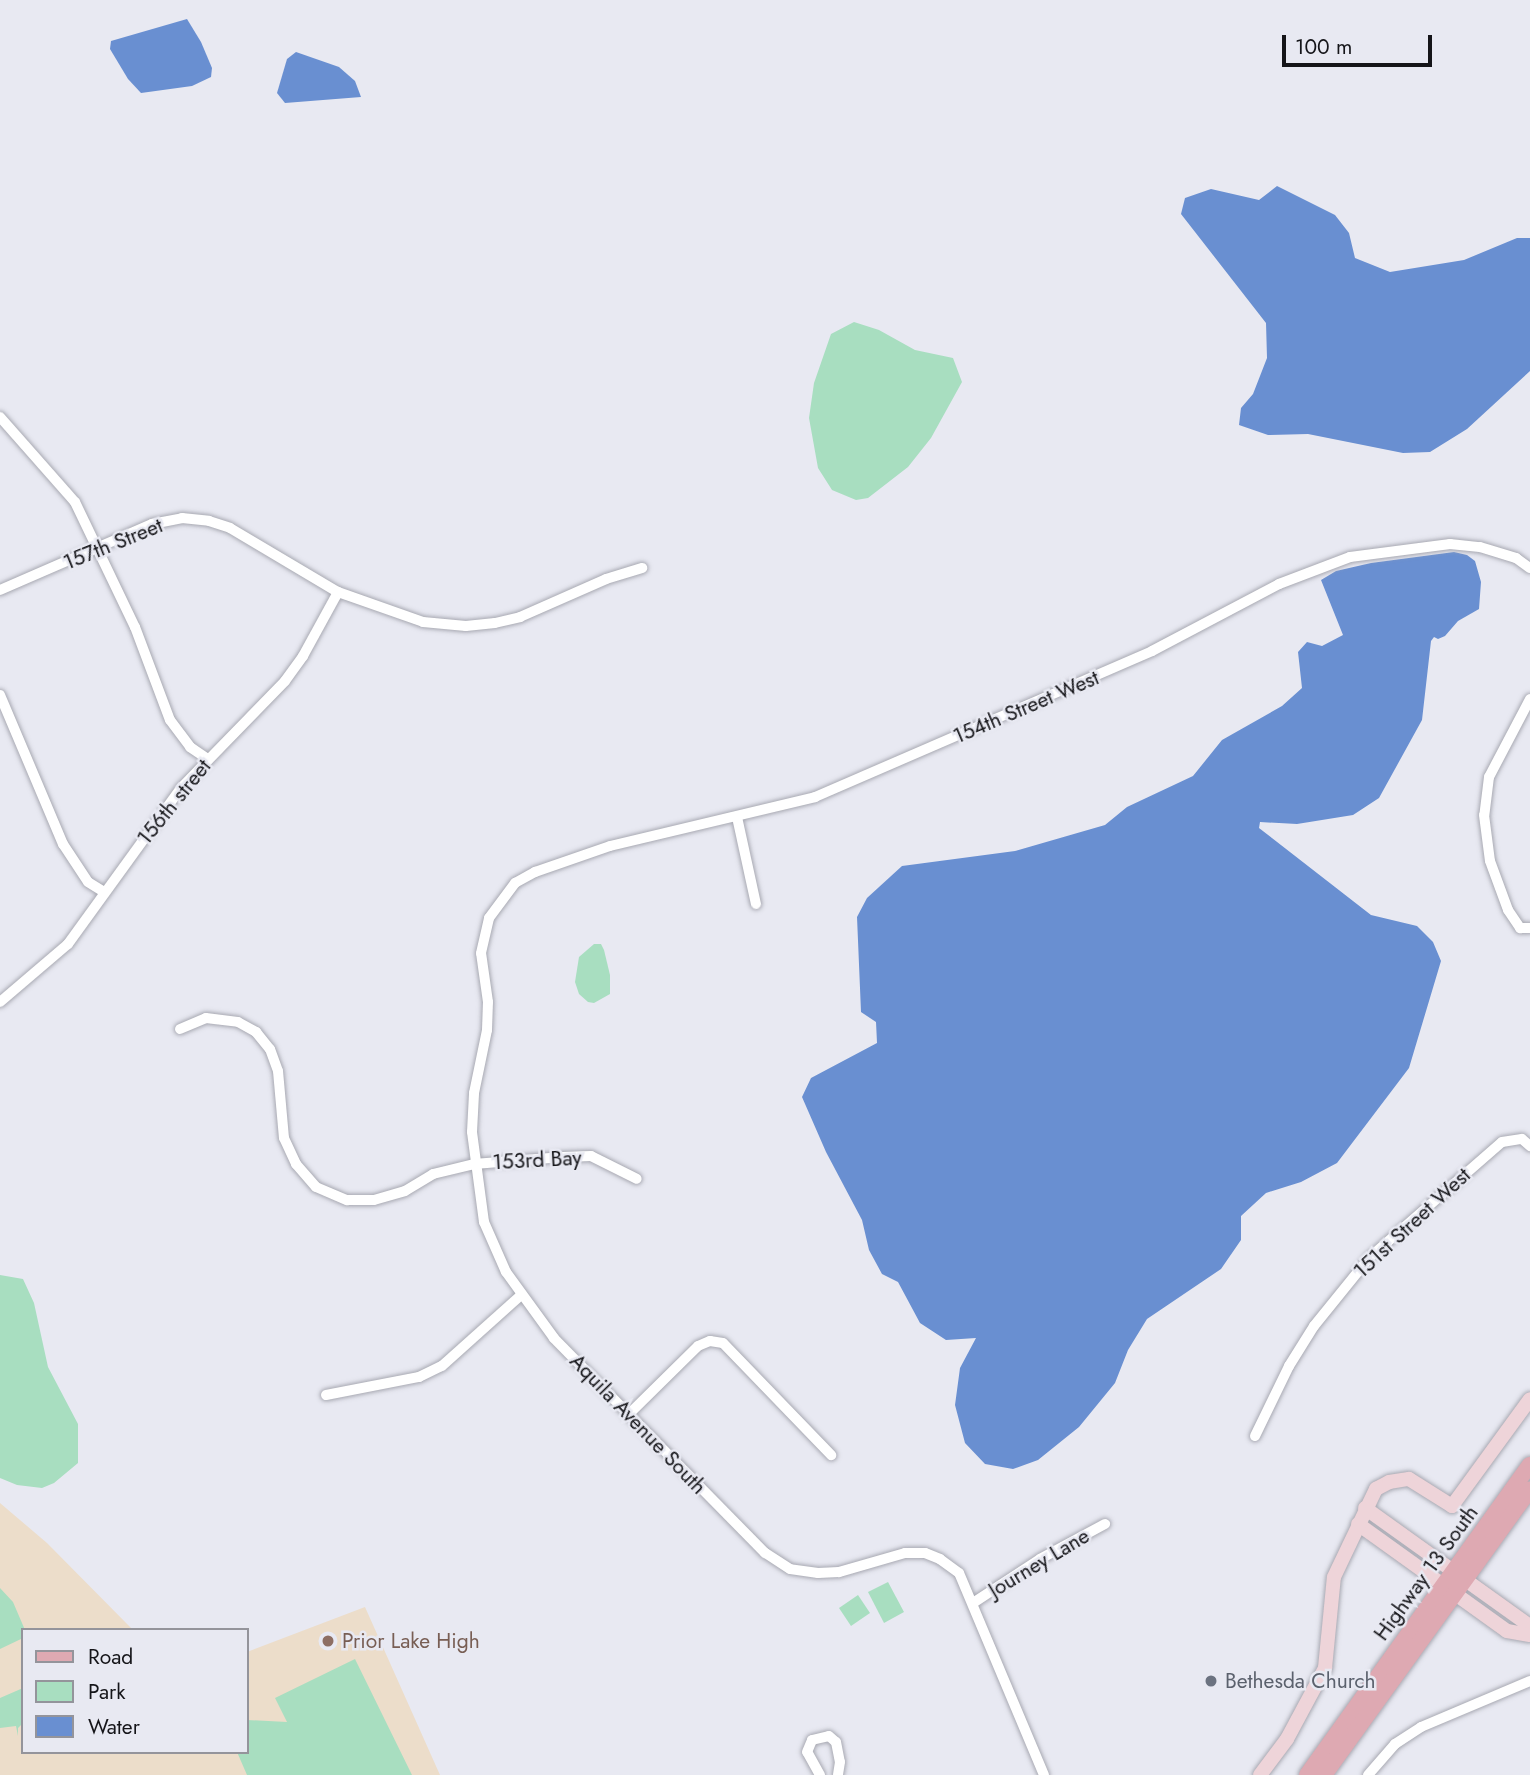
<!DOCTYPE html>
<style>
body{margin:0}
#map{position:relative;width:1530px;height:1775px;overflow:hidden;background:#e8e9f2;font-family:Jost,sans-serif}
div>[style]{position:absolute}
.education>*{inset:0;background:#ecddca}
.green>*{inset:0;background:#a8dec0}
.water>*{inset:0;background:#698fd1}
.roads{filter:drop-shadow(0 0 2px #a8a9b2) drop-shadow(0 0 2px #a8a9b2)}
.street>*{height:10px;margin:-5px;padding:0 5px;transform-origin:5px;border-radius:5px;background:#fff}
.secondary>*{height:14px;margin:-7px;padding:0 7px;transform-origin:7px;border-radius:7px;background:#eed4d9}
.primary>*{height:16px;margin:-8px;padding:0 8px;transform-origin:8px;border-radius:8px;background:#dea9b2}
.dots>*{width:19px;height:19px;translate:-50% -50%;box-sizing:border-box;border:4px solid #e8e9f2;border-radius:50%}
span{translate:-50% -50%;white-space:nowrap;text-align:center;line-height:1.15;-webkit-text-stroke:5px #e8e9f2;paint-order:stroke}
.street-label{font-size:21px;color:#151519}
.education-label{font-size:21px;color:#785e54}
.left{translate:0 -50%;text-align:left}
.worship-label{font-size:21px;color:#5b616d}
.legend{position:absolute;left:21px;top:1628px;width:228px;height:126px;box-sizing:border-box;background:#e8e9f2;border:2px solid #94949b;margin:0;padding:9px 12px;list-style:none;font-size:21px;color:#151519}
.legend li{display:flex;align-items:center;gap:14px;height:35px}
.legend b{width:35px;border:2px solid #94949b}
.scale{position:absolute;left:1282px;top:35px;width:150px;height:32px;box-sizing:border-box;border:4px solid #151519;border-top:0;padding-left:9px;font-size:21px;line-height:24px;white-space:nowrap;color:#151519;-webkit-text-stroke:5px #e8e9f2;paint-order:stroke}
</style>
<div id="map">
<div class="education">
<div style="clip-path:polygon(0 1503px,47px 1543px,133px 1630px,23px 1630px,23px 1752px,247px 1752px,247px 1652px,365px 1607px,440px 1775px,0 1775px)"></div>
</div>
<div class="green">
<div style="clip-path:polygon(854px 322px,879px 330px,915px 350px,953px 358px,962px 382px,931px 438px,908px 467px,868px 498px,856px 500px,832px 490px,818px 468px,809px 418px,814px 383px,831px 334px)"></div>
<div style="clip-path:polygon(594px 944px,601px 944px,604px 950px,610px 975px,610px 994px,594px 1003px,588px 1002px,579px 994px,575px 982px,579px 957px)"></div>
<div style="clip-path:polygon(0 1275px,23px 1279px,34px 1303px,48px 1367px,78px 1424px,78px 1463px,54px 1483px,42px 1488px,17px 1485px,0 1478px)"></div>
<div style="clip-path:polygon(888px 1582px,904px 1612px,884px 1623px,868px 1592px)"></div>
<div style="clip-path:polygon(0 1588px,13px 1602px,25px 1630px,23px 1630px,23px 1643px,21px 1639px,0 1649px)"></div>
<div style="clip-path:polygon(858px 1595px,870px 1613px,851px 1626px,839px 1608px)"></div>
<div style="clip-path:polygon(355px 1659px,412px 1775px,247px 1775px,237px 1752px,247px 1752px,247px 1720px,287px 1722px,275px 1698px)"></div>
<div style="clip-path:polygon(23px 1688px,23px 1723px,18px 1728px,18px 1736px,16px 1726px,0 1728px,0 1698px)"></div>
</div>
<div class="water">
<div style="clip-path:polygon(187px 19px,201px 42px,212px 68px,211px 77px,192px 86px,141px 93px,128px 79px,110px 49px,111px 41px)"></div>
<div style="clip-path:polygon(296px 52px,339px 67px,355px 81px,361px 97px,285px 103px,277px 93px,287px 59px)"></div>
<div style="clip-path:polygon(1277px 186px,1335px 215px,1349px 233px,1355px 258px,1390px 272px,1464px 260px,1517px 238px,1530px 238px,1530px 371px,1467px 429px,1430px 452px,1403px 453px,1308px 434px,1268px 435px,1239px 425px,1241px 408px,1253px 394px,1267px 358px,1266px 323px,1181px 214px,1185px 198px,1211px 189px,1259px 200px)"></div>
<div style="clip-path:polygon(1454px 552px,1467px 555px,1475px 561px,1481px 582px,1479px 609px,1458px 621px,1445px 636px,1438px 639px,1434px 637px,1431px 641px,1422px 720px,1379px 798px,1353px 815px,1297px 824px,1260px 822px,1259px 828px,1371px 915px,1417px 926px,1433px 942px,1441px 961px,1409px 1068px,1337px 1163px,1301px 1182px,1266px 1193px,1241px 1216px,1241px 1240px,1221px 1269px,1147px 1319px,1128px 1350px,1115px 1383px,1079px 1427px,1038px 1460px,1013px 1469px,985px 1464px,965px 1443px,955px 1405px,960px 1368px,976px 1338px,946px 1340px,920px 1323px,898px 1282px,882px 1274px,869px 1250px,862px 1220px,826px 1152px,802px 1097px,811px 1078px,877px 1043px,876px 1022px,861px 1012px,857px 917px,867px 898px,902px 866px,1015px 851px,1105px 825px,1127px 807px,1193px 776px,1222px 740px,1282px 706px,1302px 688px,1298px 652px,1307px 642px,1322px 646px,1343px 635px,1321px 580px,1336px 571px,1371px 563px)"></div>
</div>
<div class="roads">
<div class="street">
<div style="left:0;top:417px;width:113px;rotate:48.6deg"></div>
<div style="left:75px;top:502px;width:139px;rotate:64.4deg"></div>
<div style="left:135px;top:627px;width:99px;rotate:69.4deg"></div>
<div style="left:170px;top:720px;width:34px;rotate:53deg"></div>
<div style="left:190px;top:747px;width:22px;rotate:34deg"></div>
<div style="left:0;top:590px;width:166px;rotate:-23.5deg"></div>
<div style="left:152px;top:524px;width:31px;rotate:-11deg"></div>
<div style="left:182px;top:518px;width:27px;rotate:6deg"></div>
<div style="left:209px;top:521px;width:22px;rotate:18deg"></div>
<div style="left:230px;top:528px;width:126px;rotate:30.7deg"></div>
<div style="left:338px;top:592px;width:90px;rotate:19.4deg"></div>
<div style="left:423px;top:622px;width:43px;rotate:5.3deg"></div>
<div style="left:466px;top:626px;width:29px;rotate:-6deg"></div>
<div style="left:495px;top:623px;width:26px;rotate:-13deg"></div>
<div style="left:520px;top:617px;width:94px;rotate:-23.8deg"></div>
<div style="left:606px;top:579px;width:38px;rotate:-17deg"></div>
<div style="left:0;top:695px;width:162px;rotate:67.1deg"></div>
<div style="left:63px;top:844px;width:45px;rotate:56.7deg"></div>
<div style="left:88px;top:882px;width:19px;rotate:32deg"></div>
<div style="left:1530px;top:699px;width:88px;rotate:117.7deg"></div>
<div style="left:1489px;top:777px;width:38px;rotate:97deg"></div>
<div style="left:1484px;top:815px;width:46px;rotate:82.6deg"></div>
<div style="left:1490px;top:861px;width:52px;rotate:69.8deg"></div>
<div style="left:1508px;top:910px;width:22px;rotate:56deg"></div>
<div style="left:1520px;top:928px;width:10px"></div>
<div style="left:737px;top:817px;width:89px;rotate:77.7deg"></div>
<div style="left:0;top:1002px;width:89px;rotate:-40.5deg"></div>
<div style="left:68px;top:944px;width:193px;rotate:-54.1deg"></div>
<div style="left:181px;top:788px;width:149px;rotate:-45.8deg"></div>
<div style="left:285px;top:681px;width:31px;rotate:-54deg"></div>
<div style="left:303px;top:656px;width:73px;rotate:-61.3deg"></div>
<div style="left:180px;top:1029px;width:28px;rotate:-23deg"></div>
<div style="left:206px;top:1018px;width:32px;rotate:7deg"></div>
<div style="left:238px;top:1022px;width:21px;rotate:29deg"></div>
<div style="left:256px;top:1032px;width:22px;rotate:51deg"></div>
<div style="left:270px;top:1049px;width:23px;rotate:70deg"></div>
<div style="left:278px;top:1071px;width:67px;rotate:84.9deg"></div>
<div style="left:284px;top:1138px;width:29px;rotate:65deg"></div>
<div style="left:296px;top:1164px;width:30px;rotate:49deg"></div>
<div style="left:316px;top:1187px;width:34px;rotate:23deg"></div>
<div style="left:347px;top:1200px;width:27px"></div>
<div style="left:374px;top:1200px;width:32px;rotate:-16deg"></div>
<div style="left:405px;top:1191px;width:33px;rotate:-31deg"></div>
<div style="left:433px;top:1174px;width:42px;rotate:-13.7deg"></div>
<div style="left:474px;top:1164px;width:89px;rotate:-4.5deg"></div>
<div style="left:563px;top:1157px;width:28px;rotate:-2deg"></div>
<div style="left:591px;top:1156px;width:51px;rotate:26.6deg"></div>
<div style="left:326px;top:1395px;width:95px;rotate:-11deg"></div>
<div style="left:419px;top:1377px;width:25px;rotate:-26deg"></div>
<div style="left:442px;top:1366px;width:106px;rotate:-41.9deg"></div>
<div style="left:628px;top:1415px;width:98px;rotate:-44.6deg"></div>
<div style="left:698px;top:1346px;width:13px;rotate:-23deg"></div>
<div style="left:710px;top:1341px;width:13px;rotate:9deg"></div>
<div style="left:723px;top:1343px;width:156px;rotate:46deg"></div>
<div style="left:1255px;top:1436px;width:78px;rotate:-64.1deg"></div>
<div style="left:1289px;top:1366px;width:47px;rotate:-58deg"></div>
<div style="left:1314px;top:1326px;width:87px;rotate:-51deg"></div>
<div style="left:1369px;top:1258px;width:176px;rotate:-41.1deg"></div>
<div style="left:1502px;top:1142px;width:20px;rotate:-9deg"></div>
<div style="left:1522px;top:1139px;width:11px;rotate:41deg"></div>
<div style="left:973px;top:1603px;width:80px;rotate:-33.3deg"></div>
<div style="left:1040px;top:1559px;width:74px;rotate:-28.3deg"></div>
<div style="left:820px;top:1775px;width:26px;rotate:-119deg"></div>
<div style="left:807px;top:1752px;width:13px;rotate:-67deg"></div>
<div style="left:812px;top:1740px;width:17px;rotate:-13deg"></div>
<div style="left:829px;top:1736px;width:9px;rotate:41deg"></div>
<div style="left:836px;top:1742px;width:20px;rotate:79deg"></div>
<div style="left:840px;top:1762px;width:13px;rotate:99deg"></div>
<div style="left:1044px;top:1775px;width:219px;rotate:-112.8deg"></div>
<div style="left:959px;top:1573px;width:24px;rotate:-144deg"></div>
<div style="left:940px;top:1559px;width:16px;rotate:-158deg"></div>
<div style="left:925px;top:1553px;width:20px;rotate:180deg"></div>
<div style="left:905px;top:1553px;width:69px;rotate:163.9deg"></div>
<div style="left:839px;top:1572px;width:21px;rotate:177deg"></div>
<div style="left:818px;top:1573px;width:28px;rotate:-172deg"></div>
<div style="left:790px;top:1569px;width:30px;rotate:-147deg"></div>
<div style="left:765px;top:1553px;width:301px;rotate:-134.5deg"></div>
<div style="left:554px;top:1338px;width:82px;rotate:-126deg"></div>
<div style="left:506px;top:1272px;width:55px;rotate:-113.7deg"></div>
<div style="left:484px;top:1222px;width:91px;rotate:-97.6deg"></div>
<div style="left:472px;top:1132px;width:39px;rotate:-87deg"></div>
<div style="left:474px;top:1093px;width:64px;rotate:-78.3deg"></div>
<div style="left:487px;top:1030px;width:28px;rotate:-88deg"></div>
<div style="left:488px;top:1002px;width:49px;rotate:-98.1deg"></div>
<div style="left:481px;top:953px;width:36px;rotate:-77deg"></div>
<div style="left:489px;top:918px;width:44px;rotate:-53.4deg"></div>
<div style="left:515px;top:883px;width:23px;rotate:-29deg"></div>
<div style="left:535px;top:872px;width:79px;rotate:-19.1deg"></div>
<div style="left:610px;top:846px;width:211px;rotate:-13.4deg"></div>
<div style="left:815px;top:797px;width:367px;rotate:-23.4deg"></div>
<div style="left:1152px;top:651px;width:144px;rotate:-27.8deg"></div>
<div style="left:1279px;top:584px;width:76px;rotate:-20.8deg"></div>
<div style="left:1350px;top:557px;width:101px;rotate:-7.4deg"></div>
<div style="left:1450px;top:544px;width:30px;rotate:6deg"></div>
<div style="left:1480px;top:547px;width:38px;rotate:17deg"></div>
<div style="left:1516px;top:558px;width:17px;rotate:36deg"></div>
<div style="left:1368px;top:1775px;width:41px;rotate:-48.9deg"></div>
<div style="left:1395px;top:1744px;width:31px;rotate:-33deg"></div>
<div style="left:1421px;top:1727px;width:118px;rotate:-22.9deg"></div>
</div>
<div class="secondary">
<div style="left:1365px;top:1508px;width:203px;rotate:35.6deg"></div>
<div style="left:1358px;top:1524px;width:183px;rotate:35.7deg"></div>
<div style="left:1507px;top:1631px;width:23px;rotate:10deg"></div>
<div style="left:1260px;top:1775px;width:45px;rotate:-53.1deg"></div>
<div style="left:1287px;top:1739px;width:81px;rotate:-61.8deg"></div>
<div style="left:1325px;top:1668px;width:91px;rotate:-84.4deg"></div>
<div style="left:1334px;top:1577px;width:98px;rotate:-64.5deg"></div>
<div style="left:1376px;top:1489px;width:15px;rotate:-28deg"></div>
<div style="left:1389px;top:1482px;width:20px;rotate:-9deg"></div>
<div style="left:1409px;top:1479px;width:51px;rotate:32.1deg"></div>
<div style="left:1452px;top:1506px;width:132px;rotate:-53.9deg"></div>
</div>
<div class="primary">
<div style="left:1307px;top:1775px;width:382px;rotate:-54.3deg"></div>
<div style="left:1324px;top:1775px;width:352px;rotate:-54.2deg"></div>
</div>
</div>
<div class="dots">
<div style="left:328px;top:1641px;background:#8d6e63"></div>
<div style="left:1211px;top:1681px;background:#6b7280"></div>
</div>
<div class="street-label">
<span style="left:113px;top:544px;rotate:-22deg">157th Street</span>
<span style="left:1026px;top:707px;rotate:-23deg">154th Street West</span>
<span style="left:174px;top:802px;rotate:-51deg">156th street</span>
<span style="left:537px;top:1160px;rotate:-3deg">153rd Bay</span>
<span style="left:1412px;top:1223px;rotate:-43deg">151st Street West</span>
<span style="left:638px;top:1424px;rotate:46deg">Aquila Avenue South</span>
<span style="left:1039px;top:1563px;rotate:-31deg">Journey Lane</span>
<span style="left:1426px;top:1573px;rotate:-54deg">Highway 13 South</span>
</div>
<div class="education-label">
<span class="left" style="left:342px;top:1641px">Prior Lake High</span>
</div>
<div class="worship-label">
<span class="left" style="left:1225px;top:1681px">Bethesda Church</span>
</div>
<ul class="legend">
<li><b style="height:9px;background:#dea9b2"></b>Road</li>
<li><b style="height:19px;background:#a8dec0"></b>Park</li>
<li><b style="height:19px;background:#698fd1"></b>Water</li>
</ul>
<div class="scale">100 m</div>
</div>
